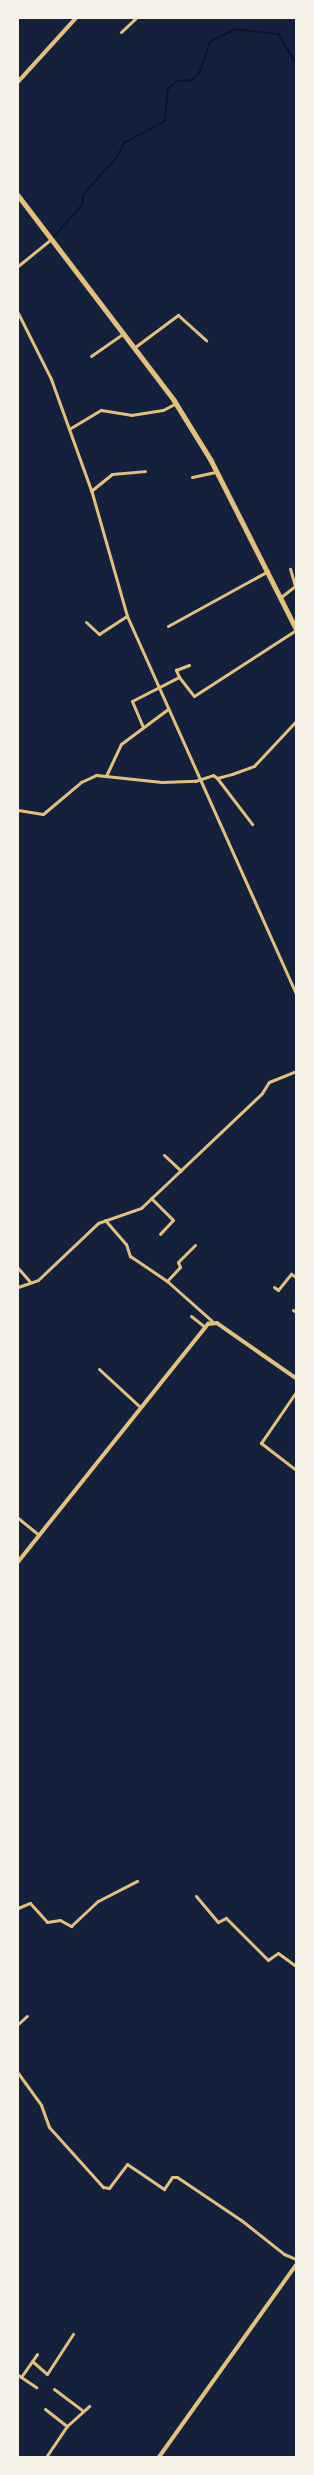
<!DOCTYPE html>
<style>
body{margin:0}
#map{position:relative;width:314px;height:2475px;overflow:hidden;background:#14213d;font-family:"DM Sans",sans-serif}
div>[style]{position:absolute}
.stream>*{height:1.5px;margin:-0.75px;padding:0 0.75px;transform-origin:0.75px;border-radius:0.75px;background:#0b132b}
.minor>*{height:3px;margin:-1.5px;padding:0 1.5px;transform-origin:1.5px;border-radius:1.5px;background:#e5c07b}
.tertiary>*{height:3.5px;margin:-1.75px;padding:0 1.75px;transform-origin:1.75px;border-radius:1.75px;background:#e5c07b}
.secondary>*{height:4px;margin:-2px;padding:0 2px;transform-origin:2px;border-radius:2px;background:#e5c07b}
.primary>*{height:4.5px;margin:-2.25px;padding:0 2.25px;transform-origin:2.25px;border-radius:2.25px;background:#e5c07b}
span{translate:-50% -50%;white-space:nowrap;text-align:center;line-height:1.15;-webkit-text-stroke:3px #f6f1e7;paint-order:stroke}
.frame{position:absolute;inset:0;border:19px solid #f6f1e7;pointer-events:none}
</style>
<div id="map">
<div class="stream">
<div style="left:52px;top:239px;width:45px;rotate:-48.6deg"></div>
<div style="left:82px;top:205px;width:10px;rotate:-84deg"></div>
<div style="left:83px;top:195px;width:51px;rotate:-48.2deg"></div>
<div style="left:117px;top:157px;width:16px;rotate:-63deg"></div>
<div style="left:124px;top:143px;width:47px;rotate:-28.2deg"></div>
<div style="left:165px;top:121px;width:32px;rotate:-85deg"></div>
<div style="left:168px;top:89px;width:12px;rotate:-42deg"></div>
<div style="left:177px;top:81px;width:15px;rotate:-4deg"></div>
<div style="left:192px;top:80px;width:9px;rotate:-41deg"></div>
<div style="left:199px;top:74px;width:34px;rotate:-71deg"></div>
<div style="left:210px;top:42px;width:28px;rotate:-27deg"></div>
<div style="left:235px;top:29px;width:44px;rotate:6.5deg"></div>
<div style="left:279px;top:34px;width:34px;rotate:60deg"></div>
<div style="left:18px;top:269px;width:43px;rotate:-41.2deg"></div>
</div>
<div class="minor">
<div style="left:121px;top:32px;width:21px;rotate:-43deg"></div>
<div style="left:18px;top:266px;width:41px;rotate:-39.1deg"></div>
<div style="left:18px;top:313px;width:74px;rotate:63.4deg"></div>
<div style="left:51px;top:379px;width:121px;rotate:70.2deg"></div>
<div style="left:92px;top:493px;width:128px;rotate:74.1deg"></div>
<div style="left:127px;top:616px;width:413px;rotate:65.9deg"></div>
<div style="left:135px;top:347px;width:54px;rotate:-36.7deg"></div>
<div style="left:178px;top:315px;width:38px;rotate:42deg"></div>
<div style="left:91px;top:356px;width:40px;rotate:-34.9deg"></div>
<div style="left:69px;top:429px;width:37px;rotate:-31deg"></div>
<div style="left:101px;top:410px;width:30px;rotate:9deg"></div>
<div style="left:131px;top:415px;width:32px;rotate:-9deg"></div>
<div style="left:163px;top:410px;width:15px;rotate:-28deg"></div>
<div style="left:192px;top:477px;width:25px;rotate:-12deg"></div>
<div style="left:91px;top:491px;width:27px;rotate:-39deg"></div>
<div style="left:112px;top:474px;width:33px;rotate:-5deg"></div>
<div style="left:281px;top:597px;width:18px;rotate:-38deg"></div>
<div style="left:295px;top:586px;width:18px;rotate:-106deg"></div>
<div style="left:86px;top:622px;width:18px;rotate:43deg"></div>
<div style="left:99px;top:634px;width:33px;rotate:-33deg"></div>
<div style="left:168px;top:626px;width:114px;rotate:-28.8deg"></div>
<div style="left:179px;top:677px;width:24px;rotate:52deg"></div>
<div style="left:194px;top:696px;width:121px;rotate:-32.9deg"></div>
<div style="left:143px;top:727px;width:28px;rotate:-113deg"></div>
<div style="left:132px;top:701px;width:53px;rotate:-27.1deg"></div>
<div style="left:179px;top:677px;width:8px;rotate:-113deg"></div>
<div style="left:176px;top:670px;width:14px;rotate:-21deg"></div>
<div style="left:106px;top:776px;width:35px;rotate:-65deg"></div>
<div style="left:121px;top:744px;width:59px;rotate:-36.7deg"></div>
<div style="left:217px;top:778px;width:58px;rotate:52.7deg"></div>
<div style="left:18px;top:810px;width:25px;rotate:9deg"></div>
<div style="left:43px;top:814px;width:50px;rotate:-40.1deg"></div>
<div style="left:81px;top:782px;width:17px;rotate:-25deg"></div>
<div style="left:96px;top:775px;width:66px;rotate:6.1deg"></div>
<div style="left:162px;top:782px;width:33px;rotate:-2deg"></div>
<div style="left:195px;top:781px;width:19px;rotate:-18deg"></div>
<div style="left:213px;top:775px;width:5px;rotate:37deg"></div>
<div style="left:217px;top:778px;width:16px;rotate:-15deg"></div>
<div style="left:232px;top:774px;width:23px;rotate:-20deg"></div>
<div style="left:254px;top:766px;width:62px;rotate:-47deg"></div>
<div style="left:164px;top:1155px;width:23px;rotate:43deg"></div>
<div style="left:151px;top:1198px;width:31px;rotate:45deg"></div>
<div style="left:173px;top:1220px;width:19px;rotate:133deg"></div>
<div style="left:105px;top:1220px;width:32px;rotate:49deg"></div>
<div style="left:126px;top:1244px;width:13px;rotate:72deg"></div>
<div style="left:130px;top:1256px;width:45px;rotate:34deg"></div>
<div style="left:167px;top:1281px;width:60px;rotate:41.6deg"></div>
<div style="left:18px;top:1268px;width:18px;rotate:49deg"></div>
<div style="left:167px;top:1281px;width:19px;rotate:-47deg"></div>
<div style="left:180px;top:1267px;width:5px;rotate:-112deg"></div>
<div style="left:178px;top:1262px;width:24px;rotate:-45deg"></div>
<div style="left:18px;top:1287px;width:21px;rotate:-19deg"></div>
<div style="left:38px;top:1280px;width:83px;rotate:-43.5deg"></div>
<div style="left:98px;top:1223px;width:46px;rotate:-19.2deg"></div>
<div style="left:141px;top:1208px;width:167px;rotate:-43.5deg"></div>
<div style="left:262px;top:1093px;width:13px;rotate:-58deg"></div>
<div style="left:269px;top:1082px;width:29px;rotate:-22deg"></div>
<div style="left:274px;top:1287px;width:5px;rotate:37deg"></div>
<div style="left:278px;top:1290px;width:21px;rotate:-51deg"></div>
<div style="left:291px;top:1274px;width:6px;rotate:31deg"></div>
<div style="left:293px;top:1310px;width:4px;rotate:34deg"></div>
<div style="left:191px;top:1316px;width:18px;rotate:38deg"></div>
<div style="left:99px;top:1369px;width:54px;rotate:42.8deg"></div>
<div style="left:296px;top:1392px;width:62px;rotate:124.5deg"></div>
<div style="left:261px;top:1443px;width:44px;rotate:37.6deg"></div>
<div style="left:18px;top:1518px;width:27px;rotate:39deg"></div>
<div style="left:196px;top:1896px;width:34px;rotate:50deg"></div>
<div style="left:218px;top:1922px;width:9px;rotate:-27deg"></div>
<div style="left:226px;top:1918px;width:59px;rotate:45deg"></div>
<div style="left:268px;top:1960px;width:12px;rotate:-35deg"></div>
<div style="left:278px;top:1953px;width:22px;rotate:36deg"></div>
<div style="left:18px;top:1908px;width:13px;rotate:-23deg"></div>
<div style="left:30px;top:1903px;width:25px;rotate:48deg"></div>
<div style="left:47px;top:1922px;width:13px;rotate:-9deg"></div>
<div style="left:60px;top:1920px;width:13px;rotate:29deg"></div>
<div style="left:71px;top:1926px;width:37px;rotate:-43deg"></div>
<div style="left:98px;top:1901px;width:44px;rotate:-27.1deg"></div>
<div style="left:18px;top:2024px;width:12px;rotate:-42deg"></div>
<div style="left:18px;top:2073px;width:39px;rotate:54deg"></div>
<div style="left:41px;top:2105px;width:23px;rotate:70deg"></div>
<div style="left:49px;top:2127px;width:81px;rotate:48deg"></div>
<div style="left:103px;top:2187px;width:6px;rotate:9deg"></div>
<div style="left:109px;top:2188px;width:30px;rotate:-53deg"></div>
<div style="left:127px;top:2164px;width:45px;rotate:34deg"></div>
<div style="left:164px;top:2189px;width:14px;rotate:-56deg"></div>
<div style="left:172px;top:2177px;width:5px"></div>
<div style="left:177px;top:2177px;width:77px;rotate:33.9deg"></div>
<div style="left:241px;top:2220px;width:55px;rotate:38.3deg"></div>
<div style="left:284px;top:2254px;width:13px;rotate:23deg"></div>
<div style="left:32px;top:2361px;width:20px;rotate:41deg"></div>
<div style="left:47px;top:2374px;width:48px;rotate:-57deg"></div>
<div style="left:18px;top:2375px;width:22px;rotate:34deg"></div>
<div style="left:21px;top:2377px;width:28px;rotate:-55deg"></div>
<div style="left:54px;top:2389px;width:36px;rotate:37deg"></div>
<div style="left:45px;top:2409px;width:28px;rotate:38deg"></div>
<div style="left:46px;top:2457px;width:37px;rotate:-56deg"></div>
<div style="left:67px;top:2426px;width:30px;rotate:-42deg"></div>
</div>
<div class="tertiary">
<div style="left:18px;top:82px;width:86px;rotate:-47.8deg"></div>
<div style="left:18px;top:1562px;width:305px;rotate:-51.4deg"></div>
<div style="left:208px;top:1324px;width:9px;rotate:-6deg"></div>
<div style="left:217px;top:1323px;width:96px;rotate:34.8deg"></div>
</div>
<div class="secondary">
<div style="left:159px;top:2457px;width:236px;rotate:-54.5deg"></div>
</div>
<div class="primary">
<div style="left:18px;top:195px;width:258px;rotate:52.7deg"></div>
<div style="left:174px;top:400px;width:70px;rotate:58.3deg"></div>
<div style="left:211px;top:460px;width:188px;rotate:63.2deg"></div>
</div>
<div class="frame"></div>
</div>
